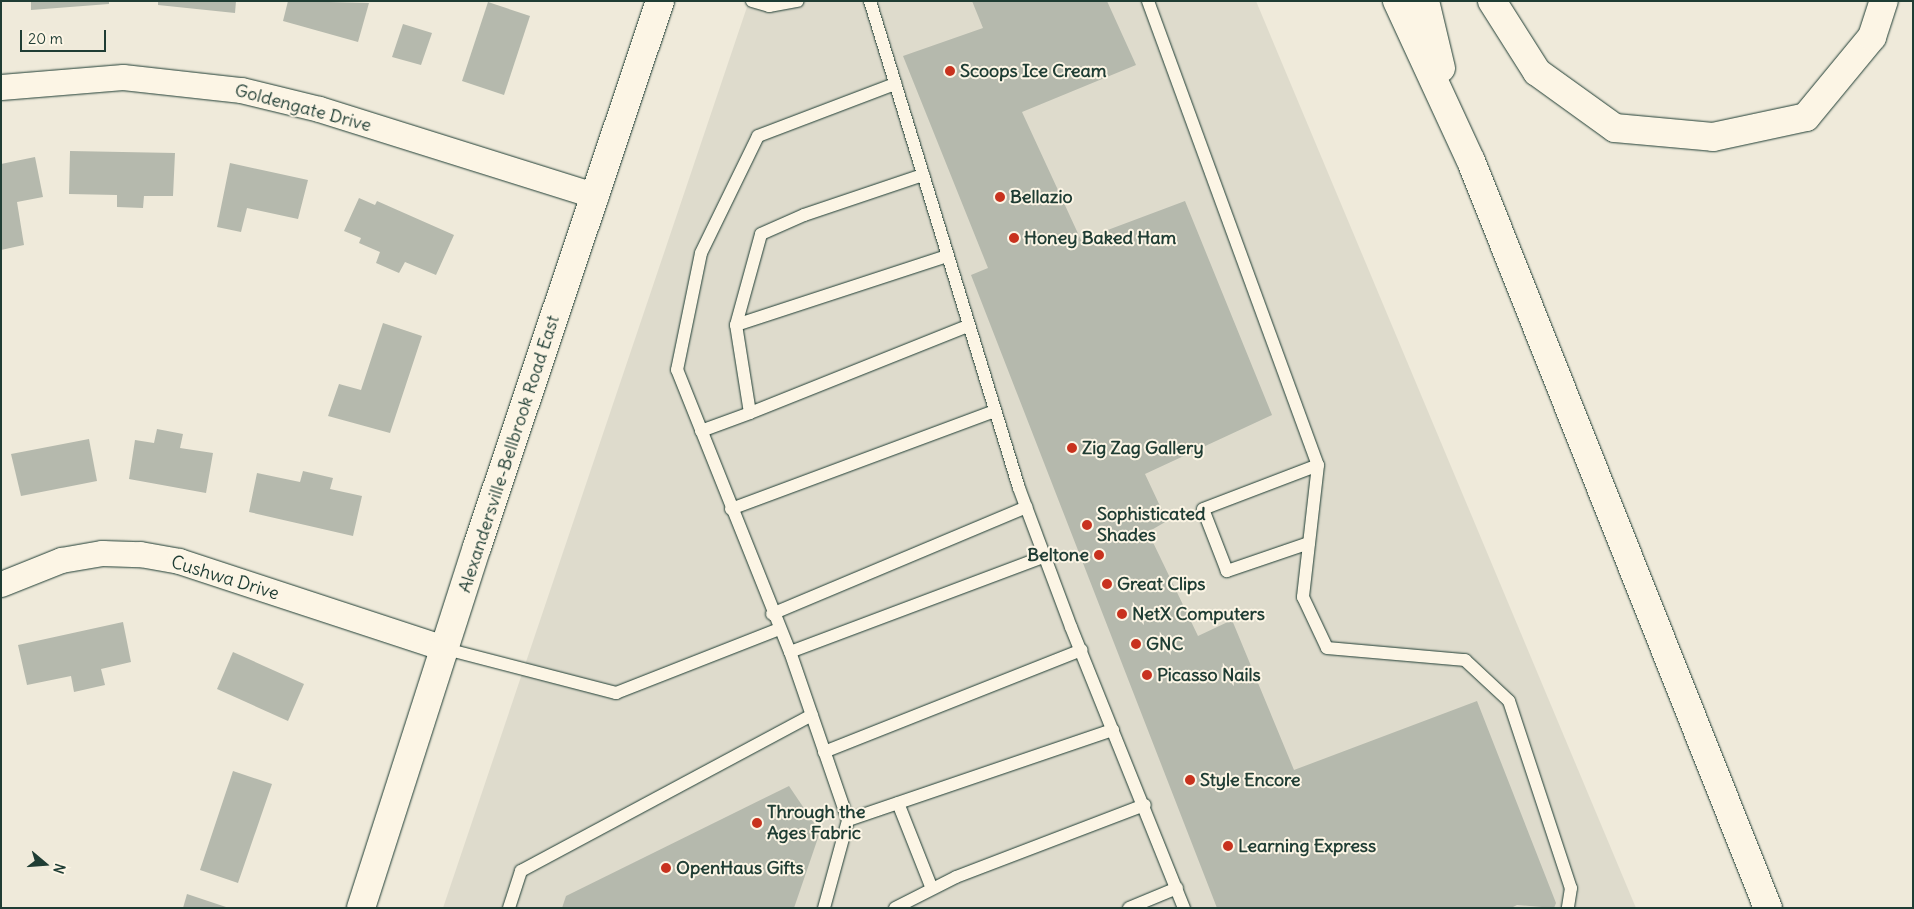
<!DOCTYPE html>
<style>
body{margin:0}
#map{position:relative;width:1914px;height:909px;overflow:hidden;background:#efeada;font-family:Delius,sans-serif}
div>[style]{position:absolute}
.built>*{inset:0;background:#dedbcc}
.building>*{inset:0;background:#b5b9ad}
.roads{filter:drop-shadow(0 0 1px #1f3d34) drop-shadow(0 0 1px #1f3d34)}
.lane>*{height:12px;margin:-6px;padding:0 6px;transform-origin:6px;border-radius:6px;background:#fcf5e5}
.street>*{height:25px;margin:-12.5px;padding:0 12.5px;transform-origin:12.5px;border-radius:12.5px;background:#fcf5e5}
.primary>*{height:28px;margin:-14px;padding:0 14px;transform-origin:14px;border-radius:14px;background:#fcf5e5}
.highway>*{height:28px;margin:-14px;padding:0 14px;transform-origin:14px;border-radius:14px;background:#fcf5e5}
.dots>*{width:14px;height:14px;translate:-50% -50%;box-sizing:border-box;border:2px solid #fcf5e5;border-radius:50%}
span{translate:-50% -50%;white-space:nowrap;text-align:center;line-height:1.15;-webkit-text-stroke:4px #fcf5e5;paint-order:stroke}
.poi-label{font-size:18px;color:#1f3d34;font-weight:700}
.left{translate:0 -50%;text-align:left}
.right{translate:-100% -50%;text-align:right}
.street-label{font-size:18px;color:#1f3d34}
.frame{position:absolute;inset:0;border:2px solid #1f3d34;pointer-events:none}
.north{position:absolute;left:20px;top:839px;width:50px;height:50px;-webkit-text-stroke:4px #fcf5e5;paint-order:stroke;rotate:108deg;font-size:14px;font-weight:700;line-height:20px;text-align:center;color:#1f3d34}
.north::after{content:'';display:block;margin:auto;width:18px;height:22px;background:#1f3d34;clip-path:polygon(50% 0,100% 100%,50% 72%,0 100%)}
.scale{position:absolute;left:20px;top:30px;width:86px;height:22px;box-sizing:border-box;border:2px solid #1f3d34;border-top:0;padding-left:6px;font-size:15px;line-height:18px;white-space:nowrap;color:#1f3d34;-webkit-text-stroke:4px #fcf5e5;paint-order:stroke}
</style>
<div id="map">
<div class="built">
<div style="clip-path:polygon(749px 1px,1256px 1px,1636px 908px,443px 908px)"></div>
</div>
<div class="building">
<div style="clip-path:polygon(31px 1px,109px 1px,109px 4px,31px 10px)"></div>
<div style="clip-path:polygon(158px 1px,236px 1px,235px 13px,158px 5px)"></div>
<div style="clip-path:polygon(288px 1px,369px 3px,358px 42px,283px 21px)"></div>
<div style="clip-path:polygon(972px 1px,1107px 1px,1136px 65px,1022px 112px,1081px 240px,1185px 201px,1272px 415px,1145px 474px,1167px 521px,1148px 532px,1198px 636px,1232px 620px,1294px 770px,1477px 701px,1556px 903px,1554px 908px,1517px 905px,1511px 908px,1217px 908px,971px 275px,988px 268px,903px 56px,983px 28px)"></div>
<div style="clip-path:polygon(488px 2px,530px 16px,504px 95px,462px 81px)"></div>
<div style="clip-path:polygon(403px 24px,432px 33px,421px 65px,392px 57px)"></div>
<div style="clip-path:polygon(70px 151px,175px 153px,173px 196px,144px 196px,143px 208px,117px 207px,117px 195px,69px 194px)"></div>
<div style="clip-path:polygon(35px 157px,43px 197px,17px 202px,24px 245px,1px 250px,1px 164px)"></div>
<div style="clip-path:polygon(230px 163px,308px 180px,298px 219px,247px 208px,241px 232px,217px 227px)"></div>
<div style="clip-path:polygon(359px 198px,375px 205px,377px 201px,454px 235px,436px 275px,405px 262px,399px 273px,376px 263px,380px 252px,359px 243px,361px 238px,344px 231px)"></div>
<div style="clip-path:polygon(383px 323px,422px 336px,390px 433px,328px 416px,339px 384px,361px 390px)"></div>
<div style="clip-path:polygon(157px 429px,183px 434px,180px 448px,213px 453px,206px 493px,129px 479px,135px 440px,154px 443px)"></div>
<div style="clip-path:polygon(89px 439px,97px 481px,21px 496px,11px 454px)"></div>
<div style="clip-path:polygon(303px 471px,333px 478px,330px 489px,362px 496px,353px 536px,249px 512px,257px 473px,300px 482px)"></div>
<div style="clip-path:polygon(123px 622px,131px 662px,101px 669px,105px 685px,74px 692px,71px 676px,27px 685px,18px 645px)"></div>
<div style="clip-path:polygon(233px 652px,304px 684px,288px 721px,217px 689px)"></div>
<div style="clip-path:polygon(233px 771px,272px 784px,238px 883px,200px 870px)"></div>
<div style="clip-path:polygon(789px 786px,820px 832px,794px 908px,562px 908px,566px 896px)"></div>
<div style="clip-path:polygon(187px 894px,226px 907px,226px 908px,183px 908px)"></div>
</div>
<div class="roads">
<div class="lane">
<div style="left:752px;top:1px;width:18px;rotate:16deg"></div>
<div style="left:769px;top:6px;width:29px;rotate:-10deg"></div>
<div style="left:870px;top:1px;width:509px;rotate:72.99deg"></div>
<div style="left:1019px;top:488px;width:148px;rotate:69.5deg"></div>
<div style="left:1071px;top:627px;width:303px;rotate:68.1deg"></div>
<div style="left:1148px;top:1px;width:494px;rotate:69.9deg"></div>
<div style="left:1318px;top:465px;width:133px;rotate:96.5deg"></div>
<div style="left:1303px;top:597px;width:56px;rotate:64.8deg"></div>
<div style="left:1327px;top:648px;width:139px;rotate:5deg"></div>
<div style="left:1465px;top:660px;width:60px;rotate:43deg"></div>
<div style="left:1509px;top:701px;width:197px;rotate:71.7deg"></div>
<div style="left:1571px;top:888px;width:20px;rotate:99deg"></div>
<div style="left:736px;top:325px;width:222px;rotate:-18.1deg"></div>
<div style="left:750px;top:413px;width:234px;rotate:-21.8deg"></div>
<div style="left:701px;top:431px;width:52px;rotate:-20.2deg"></div>
<div style="left:750px;top:413px;width:89px;rotate:-99deg"></div>
<div style="left:736px;top:325px;width:94px;rotate:-74.6deg"></div>
<div style="left:761px;top:234px;width:47px;rotate:-23.8deg"></div>
<div style="left:804px;top:215px;width:126px;rotate:-18.6deg"></div>
<div style="left:731px;top:509px;width:281px;rotate:-20.4deg"></div>
<div style="left:1309px;top:543px;width:87px;rotate:161.1deg"></div>
<div style="left:1227px;top:571px;width:66px;rotate:-111.2deg"></div>
<div style="left:1203px;top:509px;width:123px;rotate:-20.9deg"></div>
<div style="left:772px;top:614px;width:276px;rotate:-22.8deg"></div>
<div style="left:446px;top:649px;width:176px;rotate:14.5deg"></div>
<div style="left:616px;top:693px;width:175px;rotate:-21.4deg"></div>
<div style="left:790px;top:652px;width:272px;rotate:-20.6deg"></div>
<div style="left:824px;top:752px;width:277px;rotate:-21.6deg"></div>
<div style="left:898px;top:803px;width:92px;rotate:68.4deg"></div>
<div style="left:848px;top:820px;width:280px;rotate:-18.8deg"></div>
<div style="left:509px;top:908px;width:39px;rotate:-72deg"></div>
<div style="left:521px;top:871px;width:330px;rotate:-28.2deg"></div>
<div style="left:824px;top:908px;width:91px;rotate:-74.7deg"></div>
<div style="left:848px;top:820px;width:178px;rotate:-109deg"></div>
<div style="left:790px;top:652px;width:304px;rotate:-111.8deg"></div>
<div style="left:677px;top:370px;width:119px;rotate:-78.4deg"></div>
<div style="left:701px;top:253px;width:130px;rotate:-64deg"></div>
<div style="left:758px;top:136px;width:147px;rotate:-20.8deg"></div>
<div style="left:895px;top:908px;width:68px;rotate:-26.9deg"></div>
<div style="left:956px;top:877px;width:202px;rotate:-20.9deg"></div>
<div style="left:1129px;top:908px;width:52px;rotate:-22.6deg"></div>
</div>
<div class="street">
<div style="left:1px;top:87px;width:122px;rotate:-4.7deg"></div>
<div style="left:123px;top:77px;width:119px;rotate:6.3deg"></div>
<div style="left:241px;top:90px;width:80px;rotate:13.7deg"></div>
<div style="left:319px;top:109px;width:290px;rotate:17.4deg"></div>
<div style="left:1px;top:584px;width:65px;rotate:-21.8deg"></div>
<div style="left:61px;top:560px;width:42px;rotate:-9.7deg"></div>
<div style="left:102px;top:553px;width:38px;rotate:2deg"></div>
<div style="left:140px;top:554px;width:40px;rotate:10deg"></div>
<div style="left:179px;top:561px;width:281px;rotate:18.2deg"></div>
</div>
<div class="primary">
<div style="left:361px;top:908px;width:379px;rotate:-72.2deg"></div>
<div style="left:477px;top:547px;width:576px;rotate:-71.47deg"></div>
</div>
<div class="highway">
<div style="left:1397px;top:1px;width:176px;rotate:65.2deg"></div>
<div style="left:1471px;top:161px;width:804px;rotate:68.32deg"></div>
<div style="left:1425px;top:1px;width:69px;rotate:76.6deg"></div>
<div style="left:1492px;top:1px;width:84px;rotate:57.6deg"></div>
<div style="left:1537px;top:72px;width:96px;rotate:35.7deg"></div>
<div style="left:1615px;top:128px;width:98px;rotate:5.2deg"></div>
<div style="left:1713px;top:137px;width:95px;rotate:-12.1deg"></div>
<div style="left:1806px;top:117px;width:104px;rotate:-50.5deg"></div>
<div style="left:1872px;top:37px;width:38px;rotate:-72deg"></div>
</div>
</div>
<div class="dots">
<div style="left:950px;top:71px;background:#c8321e"></div>
<div style="left:1000px;top:197px;background:#c8321e"></div>
<div style="left:1014px;top:238px;background:#c8321e"></div>
<div style="left:1072px;top:448px;background:#c8321e"></div>
<div style="left:1087px;top:525px;background:#c8321e"></div>
<div style="left:1099px;top:555px;background:#c8321e"></div>
<div style="left:1107px;top:584px;background:#c8321e"></div>
<div style="left:1122px;top:614px;background:#c8321e"></div>
<div style="left:1136px;top:644px;background:#c8321e"></div>
<div style="left:1147px;top:675px;background:#c8321e"></div>
<div style="left:1190px;top:780px;background:#c8321e"></div>
<div style="left:757px;top:823px;background:#c8321e"></div>
<div style="left:1228px;top:846px;background:#c8321e"></div>
<div style="left:666px;top:868px;background:#c8321e"></div>
</div>
<div class="poi-label">
<span class="left" style="left:960px;top:71px">Scoops Ice Cream</span>
<span class="left" style="left:1010px;top:197px">Bellazio</span>
<span class="left" style="left:1024px;top:238px">Honey Baked Ham</span>
<span class="left" style="left:1082px;top:448px">Zig Zag Gallery</span>
<span class="left" style="left:1097px;top:525px">Sophisticated<br>Shades</span>
<span class="right" style="left:1089px;top:555px">Beltone</span>
<span class="left" style="left:1117px;top:584px">Great Clips</span>
<span class="left" style="left:1132px;top:614px">NetX Computers</span>
<span class="left" style="left:1146px;top:644px">GNC</span>
<span class="left" style="left:1157px;top:675px">Picasso Nails</span>
<span class="left" style="left:1200px;top:780px">Style Encore</span>
<span class="left" style="left:767px;top:823px">Through the<br>Ages Fabric</span>
<span class="left" style="left:1238px;top:846px">Learning Express</span>
<span class="left" style="left:676px;top:868px">OpenHaus Gifts</span>
</div>
<div class="street-label">
<span style="left:303px;top:108px;rotate:15deg">Goldengate Drive</span>
<span style="left:509px;top:454px;rotate:-72deg">Alexandersville-Bellbrook Road East</span>
<span style="left:225px;top:578px;rotate:17deg">Cushwa Drive</span>
</div>
<div class="frame"></div>
<div class="north">N</div>
<div class="scale">20 m</div>
</div>
